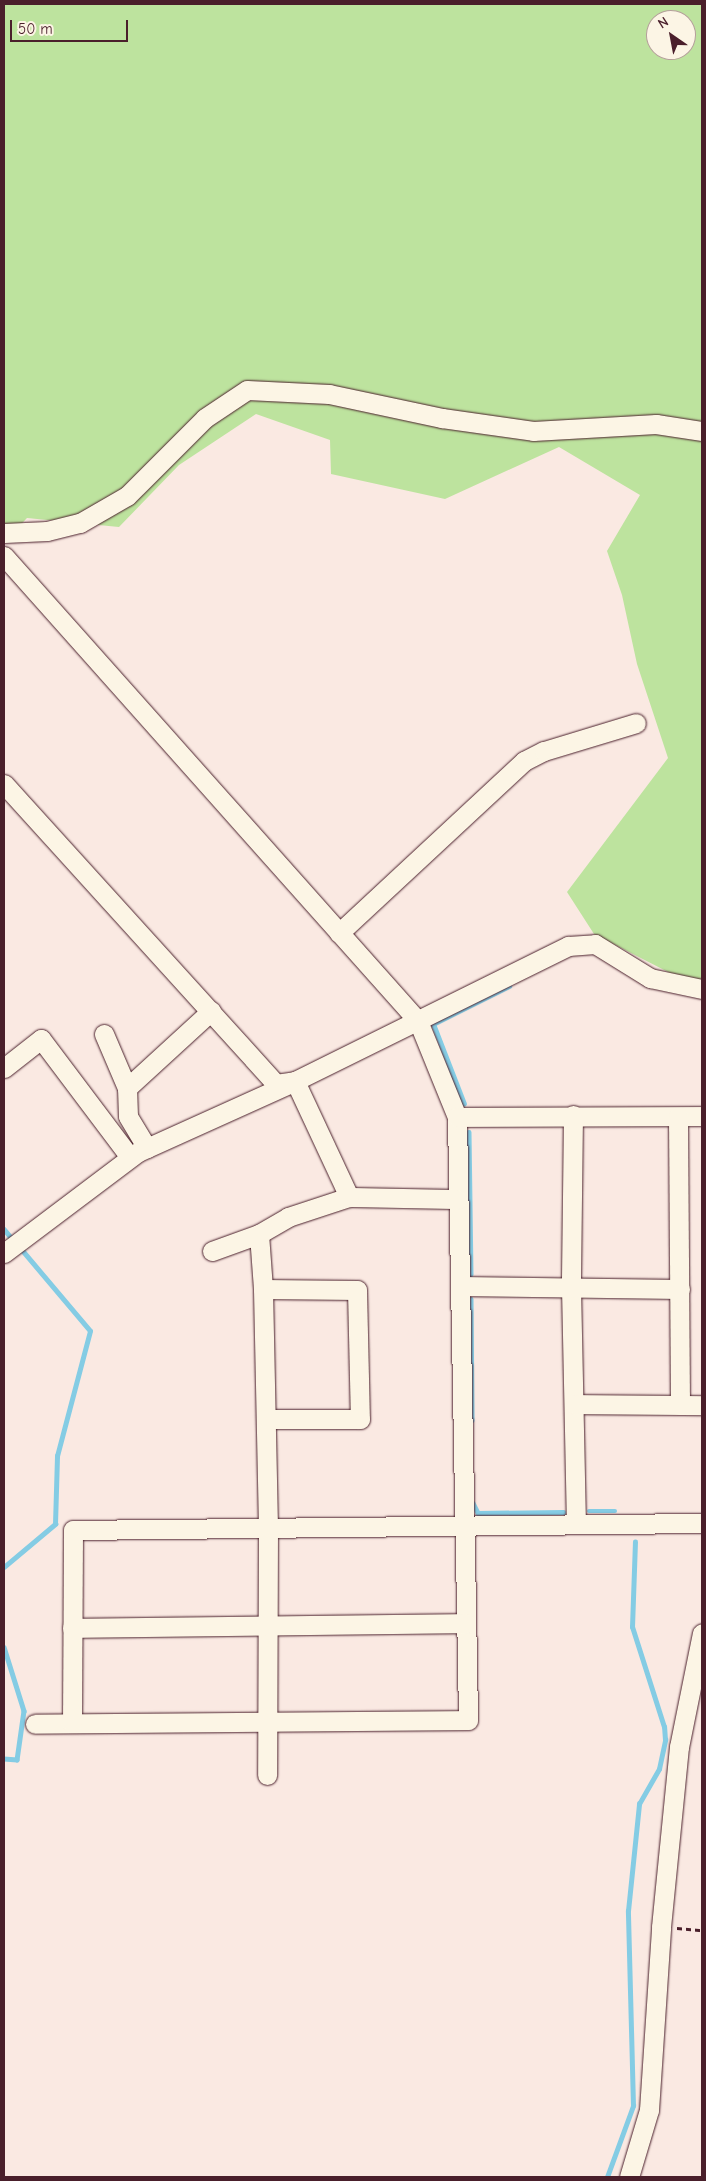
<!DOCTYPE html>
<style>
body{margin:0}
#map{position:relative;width:706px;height:2181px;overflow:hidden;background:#fae9e2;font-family:"Comic Neue",sans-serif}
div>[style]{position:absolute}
.green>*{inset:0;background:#bde39e}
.stream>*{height:4.5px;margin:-2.25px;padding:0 2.25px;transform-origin:2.25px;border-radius:2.25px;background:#84cce4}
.path>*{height:2.5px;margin-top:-1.25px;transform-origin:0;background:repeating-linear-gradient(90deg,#4a1f2b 0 5px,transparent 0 9px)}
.roads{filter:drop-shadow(0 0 1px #4a1f2b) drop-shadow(0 0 1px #4a1f2b)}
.minor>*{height:19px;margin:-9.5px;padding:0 9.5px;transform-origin:9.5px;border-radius:9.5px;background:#fcf5e5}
span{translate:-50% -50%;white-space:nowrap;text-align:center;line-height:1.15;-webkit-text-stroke:4.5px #fcf5e5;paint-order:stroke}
.frame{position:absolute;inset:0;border:5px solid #4a1f2b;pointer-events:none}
.north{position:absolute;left:646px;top:10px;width:50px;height:50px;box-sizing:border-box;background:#fcf5e5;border:1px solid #b59f9b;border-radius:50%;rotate:327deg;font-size:14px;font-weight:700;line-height:20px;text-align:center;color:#4a1f2b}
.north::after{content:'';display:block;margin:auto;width:18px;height:22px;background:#4a1f2b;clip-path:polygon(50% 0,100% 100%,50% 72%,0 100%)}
.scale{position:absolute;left:10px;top:20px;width:118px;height:22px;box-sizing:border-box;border:2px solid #4a1f2b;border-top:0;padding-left:6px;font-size:15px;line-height:18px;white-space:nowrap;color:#4a1f2b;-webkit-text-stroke:4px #fcf5e5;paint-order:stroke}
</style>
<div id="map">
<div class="green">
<div style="clip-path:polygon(evenodd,4px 4px,702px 4px,702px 980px,670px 973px,594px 934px,567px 892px,668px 758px,637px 664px,622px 595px,607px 551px,640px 495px,559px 447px,445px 499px,331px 474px,330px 440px,256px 414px,179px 465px,119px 527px,27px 518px,4px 542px,4px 4px,656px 20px,686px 20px,686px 50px,656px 50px,656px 20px)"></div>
</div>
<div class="stream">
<div style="left:464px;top:1104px;width:86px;rotate:-111.2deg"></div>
<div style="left:433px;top:1024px;width:85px;rotate:-26.6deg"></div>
<div style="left:469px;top:1132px;width:142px;rotate:89.2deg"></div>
<div style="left:4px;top:1229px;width:16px;rotate:50deg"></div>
<div style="left:471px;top:1299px;width:121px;rotate:89.5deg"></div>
<div style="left:473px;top:1503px;width:11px;rotate:63deg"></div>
<div style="left:478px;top:1513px;width:85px;rotate:-0.7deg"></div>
<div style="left:589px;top:1511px;width:26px"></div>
<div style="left:4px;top:1567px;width:67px;rotate:-40.1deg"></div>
<div style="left:55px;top:1524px;width:68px;rotate:-88.3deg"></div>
<div style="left:57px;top:1456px;width:129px;rotate:-75.2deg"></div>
<div style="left:90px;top:1331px;width:110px;rotate:-130.2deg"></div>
<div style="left:4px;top:1647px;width:67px;rotate:72.6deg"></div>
<div style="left:24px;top:1711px;width:49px;rotate:98.1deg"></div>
<div style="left:17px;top:1760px;width:13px;rotate:-176deg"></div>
<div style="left:607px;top:2177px;width:76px;rotate:-69.9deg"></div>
<div style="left:633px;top:2106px;width:195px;rotate:-91.5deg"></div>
<div style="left:628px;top:1911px;width:108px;rotate:-84.1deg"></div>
<div style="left:639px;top:1804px;width:40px;rotate:-60.3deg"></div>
<div style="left:659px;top:1769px;width:30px;rotate:-78deg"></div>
<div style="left:665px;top:1740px;width:13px;rotate:-94deg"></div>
<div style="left:664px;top:1727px;width:105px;rotate:-107.7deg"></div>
<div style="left:632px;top:1627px;width:85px;rotate:-88deg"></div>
</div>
<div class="path">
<div style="left:677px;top:1928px;width:25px;rotate:5deg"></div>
</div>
<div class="roads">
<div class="minor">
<div style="left:4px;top:533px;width:43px;rotate:-2.7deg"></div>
<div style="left:47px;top:531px;width:34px;rotate:-14deg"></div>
<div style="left:80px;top:523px;width:54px;rotate:-29.9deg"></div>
<div style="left:127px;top:496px;width:110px;rotate:-45deg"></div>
<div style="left:205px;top:418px;width:50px;rotate:-33.7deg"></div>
<div style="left:247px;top:390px;width:82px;rotate:2.8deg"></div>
<div style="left:329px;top:394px;width:116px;rotate:12deg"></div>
<div style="left:442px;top:418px;width:92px;rotate:8.1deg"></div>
<div style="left:533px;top:431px;width:123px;rotate:-3.3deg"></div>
<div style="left:656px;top:424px;width:47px;rotate:8.7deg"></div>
<div style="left:4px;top:556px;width:623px;rotate:48.32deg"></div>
<div style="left:418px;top:1021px;width:104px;rotate:67.9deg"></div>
<div style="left:457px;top:1117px;width:603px;rotate:88.95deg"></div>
<div style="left:468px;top:1720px;width:433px;rotate:179.5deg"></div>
<div style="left:4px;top:784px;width:405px;rotate:47.8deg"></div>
<div style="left:276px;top:1084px;width:19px;rotate:-9deg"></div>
<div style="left:295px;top:1081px;width:128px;rotate:65deg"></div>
<div style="left:349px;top:1197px;width:108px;rotate:1.1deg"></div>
<div style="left:339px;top:933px;width:253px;rotate:-42.9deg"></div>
<div style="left:524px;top:761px;width:22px;rotate:-27deg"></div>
<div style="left:544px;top:751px;width:96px;rotate:-16.9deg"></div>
<div style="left:104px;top:1034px;width:59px;rotate:66.9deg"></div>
<div style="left:4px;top:1068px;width:47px;rotate:-38.1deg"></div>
<div style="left:41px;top:1039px;width:148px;rotate:53deg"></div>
<div style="left:573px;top:1115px;width:172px;rotate:90.7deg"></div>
<div style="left:571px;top:1287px;width:236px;rotate:88.8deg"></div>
<div style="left:457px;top:1117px;width:245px;rotate:-0.2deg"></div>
<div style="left:678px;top:1117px;width:288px;rotate:89.6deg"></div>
<div style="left:147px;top:1148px;width:37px;rotate:-121deg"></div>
<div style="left:128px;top:1116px;width:28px;rotate:-92deg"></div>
<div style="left:127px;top:1088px;width:114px;rotate:-42.5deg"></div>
<div style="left:259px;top:1234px;width:55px;rotate:85.8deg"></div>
<div style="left:263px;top:1289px;width:239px;rotate:88.8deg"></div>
<div style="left:268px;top:1528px;width:247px;rotate:90.2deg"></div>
<div style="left:212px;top:1251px;width:50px;rotate:-19.9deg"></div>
<div style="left:259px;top:1234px;width:34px;rotate:-30deg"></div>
<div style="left:288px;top:1217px;width:64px;rotate:-18.2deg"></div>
<div style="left:4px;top:1253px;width:168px;rotate:-37deg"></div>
<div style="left:138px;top:1152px;width:172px;rotate:-24.3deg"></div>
<div style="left:295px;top:1081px;width:305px;rotate:-26.3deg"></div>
<div style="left:568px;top:946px;width:27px;rotate:-4deg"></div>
<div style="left:595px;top:944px;width:65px;rotate:31.7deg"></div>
<div style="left:650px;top:978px;width:53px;rotate:11.9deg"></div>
<div style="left:460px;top:1286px;width:220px;rotate:0.8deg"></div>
<div style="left:263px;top:1289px;width:94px;rotate:0.6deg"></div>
<div style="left:357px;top:1290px;width:129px;rotate:88.7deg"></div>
<div style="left:360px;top:1419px;width:94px;rotate:180deg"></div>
<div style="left:575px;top:1404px;width:127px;rotate:0.5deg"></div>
<div style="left:72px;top:1628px;width:394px;rotate:-0.7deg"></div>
<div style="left:72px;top:1723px;width:193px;rotate:-89.7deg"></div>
<div style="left:73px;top:1530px;width:629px;rotate:-0.64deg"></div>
<div style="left:629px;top:2177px;width:70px;rotate:-73.4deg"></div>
<div style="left:649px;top:2110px;width:183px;rotate:-86.2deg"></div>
<div style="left:661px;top:1927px;width:181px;rotate:-84.3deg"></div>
<div style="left:679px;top:1747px;width:116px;rotate:-78.6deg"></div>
</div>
</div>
<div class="frame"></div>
<div class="north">N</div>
<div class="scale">50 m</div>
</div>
